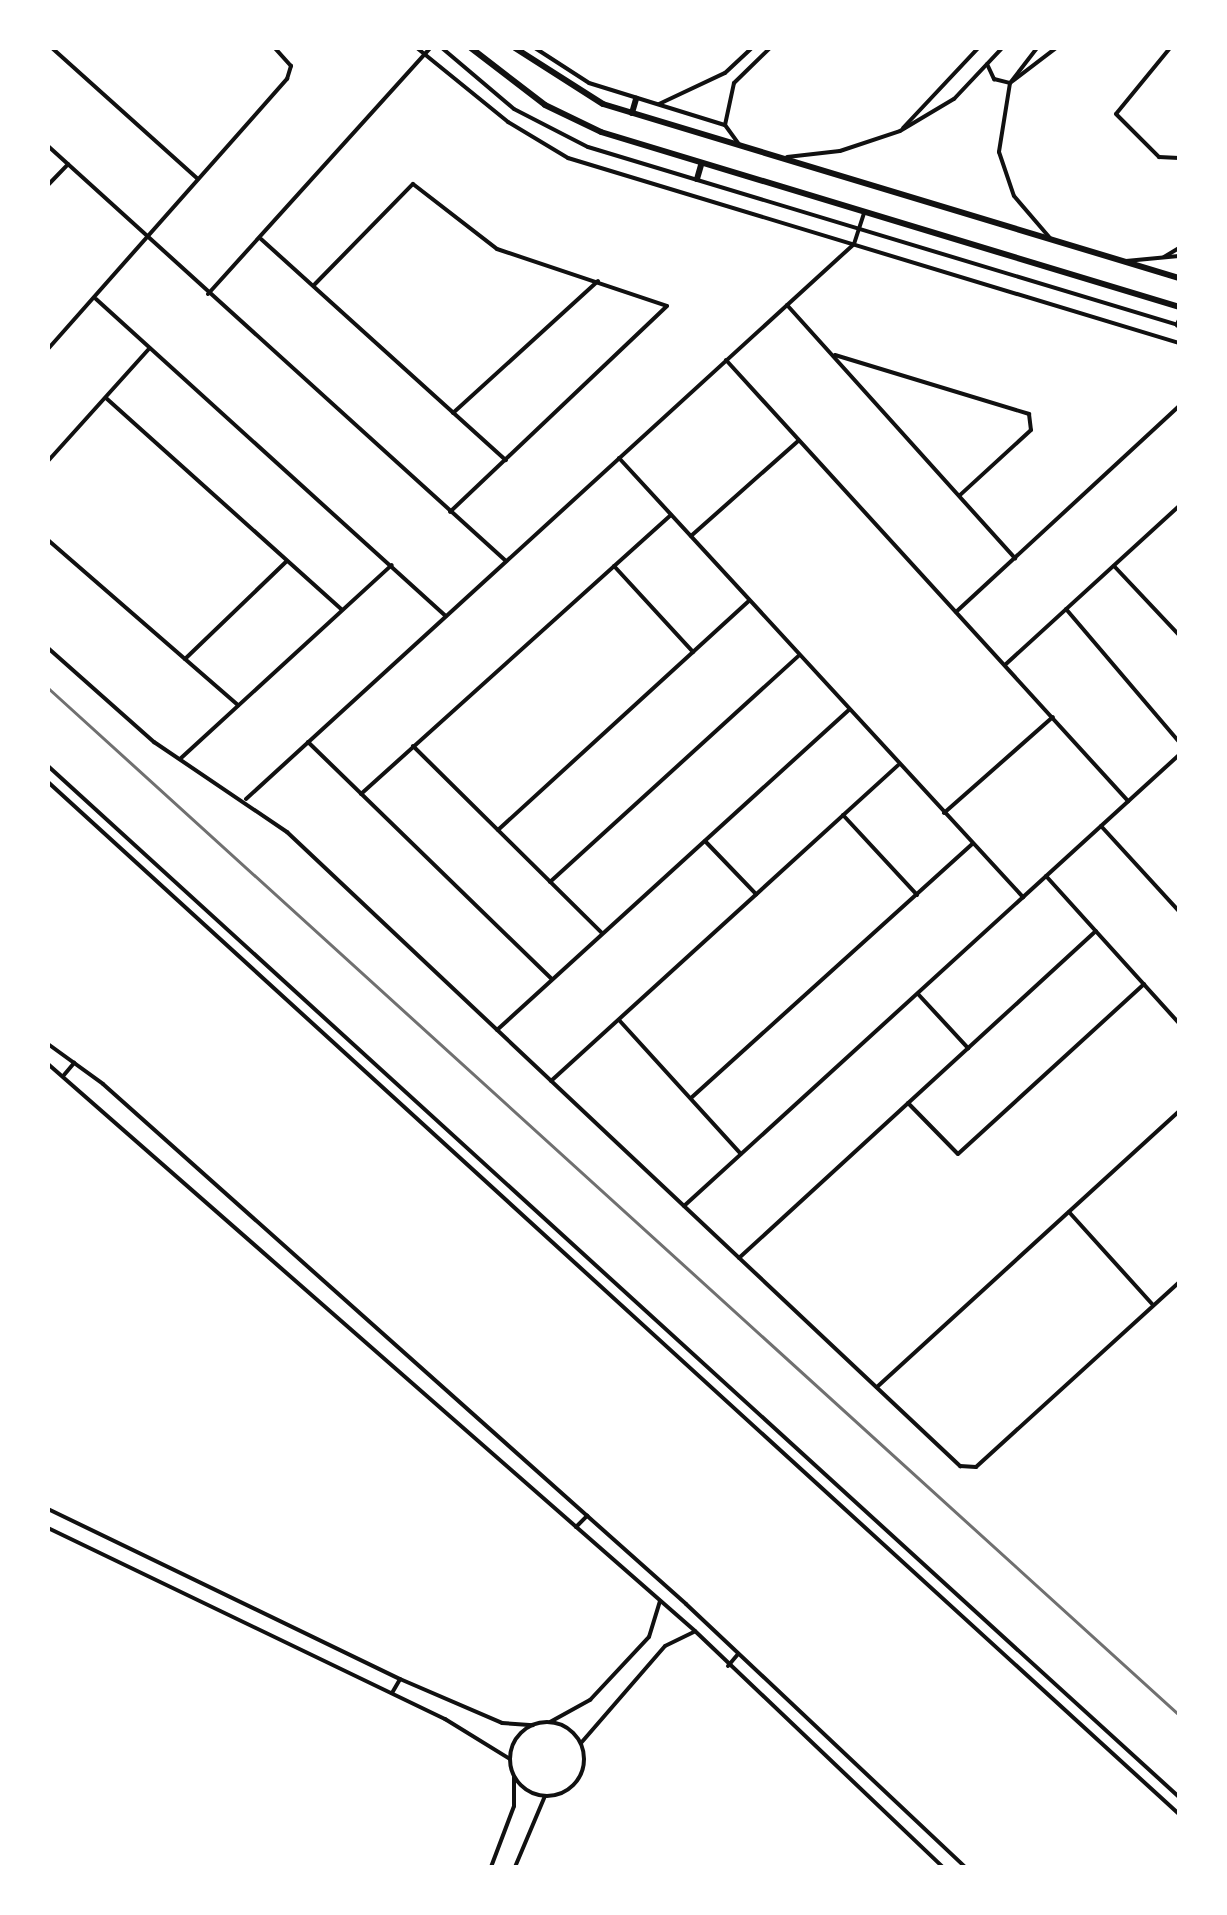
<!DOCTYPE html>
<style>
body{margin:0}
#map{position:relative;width:1227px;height:1915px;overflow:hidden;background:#fff;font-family:"Fira Sans Condensed",sans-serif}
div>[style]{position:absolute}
.minor>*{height:4px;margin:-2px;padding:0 2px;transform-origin:2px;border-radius:2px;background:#111}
.minor>.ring{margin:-2px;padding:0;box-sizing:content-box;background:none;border:4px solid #111;border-radius:50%}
.tertiary>*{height:6px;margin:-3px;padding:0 3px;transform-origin:3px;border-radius:3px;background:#111}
.rail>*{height:3px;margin:-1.5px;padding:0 1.5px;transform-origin:1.5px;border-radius:1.5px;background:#707070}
span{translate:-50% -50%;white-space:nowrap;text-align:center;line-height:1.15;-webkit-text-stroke:6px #fff;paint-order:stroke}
.frame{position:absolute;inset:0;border:50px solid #fff;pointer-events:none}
</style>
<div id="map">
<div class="minor">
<div style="left:52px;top:48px;width:196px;rotate:41.9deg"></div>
<div style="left:417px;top:48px;width:117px;rotate:39.1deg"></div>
<div style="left:508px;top:122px;width:70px;rotate:31deg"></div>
<div style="left:568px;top:158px;width:638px;rotate:16.85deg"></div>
<div style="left:442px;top:48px;width:94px;rotate:40.3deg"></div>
<div style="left:514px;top:109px;width:83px;rotate:27.2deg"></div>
<div style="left:588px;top:147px;width:616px;rotate:16.79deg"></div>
<div style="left:535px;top:48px;width:64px;rotate:32.9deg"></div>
<div style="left:589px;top:83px;width:142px;rotate:17.2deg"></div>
<div style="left:725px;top:125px;width:24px;rotate:54deg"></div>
<div style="left:1037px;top:48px;width:44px;rotate:127.6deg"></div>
<div style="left:1010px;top:83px;width:70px;rotate:99.1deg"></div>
<div style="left:999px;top:152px;width:46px;rotate:71.2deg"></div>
<div style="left:1014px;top:196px;width:55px;rotate:49.4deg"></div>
<div style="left:1170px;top:48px;width:85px;rotate:129.3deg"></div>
<div style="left:1116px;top:114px;width:61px;rotate:45deg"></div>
<div style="left:1159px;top:157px;width:20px;rotate:3deg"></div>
<div style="left:987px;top:64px;width:17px;rotate:65deg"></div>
<div style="left:994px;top:79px;width:16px;rotate:14deg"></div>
<div style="left:1010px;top:83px;width:58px;rotate:-37.3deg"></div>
<div style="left:659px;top:104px;width:73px;rotate:-25.2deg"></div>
<div style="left:725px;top:73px;width:37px;rotate:-43deg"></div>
<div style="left:725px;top:125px;width:43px;rotate:-77.9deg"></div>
<div style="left:734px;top:83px;width:50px;rotate:-44.2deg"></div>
<div style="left:903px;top:128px;width:110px;rotate:-46.8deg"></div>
<div style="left:48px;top:146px;width:618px;rotate:42.18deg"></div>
<div style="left:787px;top:157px;width:53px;rotate:-6.5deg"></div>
<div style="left:840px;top:151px;width:63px;rotate:-18.4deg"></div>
<div style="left:900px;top:131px;width:63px;rotate:-30.7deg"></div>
<div style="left:954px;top:99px;width:70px;rotate:-46.7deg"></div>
<div style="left:48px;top:185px;width:29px;rotate:-46deg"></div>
<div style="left:261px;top:239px;width:330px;rotate:42.1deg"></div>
<div style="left:1164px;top:257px;width:17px;rotate:-31deg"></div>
<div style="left:1126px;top:261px;width:53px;rotate:-5.4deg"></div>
<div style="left:315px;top:284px;width:140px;rotate:-45.6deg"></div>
<div style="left:413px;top:184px;width:106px;rotate:37.7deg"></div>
<div style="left:497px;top:249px;width:179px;rotate:18.5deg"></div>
<div style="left:667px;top:306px;width:299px;rotate:136.5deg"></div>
<div style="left:208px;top:294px;width:331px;rotate:-47.9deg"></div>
<div style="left:96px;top:299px;width:472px;rotate:42.2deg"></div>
<div style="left:787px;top:305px;width:341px;rotate:48deg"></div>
<div style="left:48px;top:349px;width:361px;rotate:-48.5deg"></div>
<div style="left:287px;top:79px;width:14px;rotate:-73deg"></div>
<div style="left:291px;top:66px;width:24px;rotate:-132deg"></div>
<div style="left:835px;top:355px;width:203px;rotate:16.9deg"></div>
<div style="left:1029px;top:414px;width:16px;rotate:83deg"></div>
<div style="left:1031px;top:430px;width:96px;rotate:137.5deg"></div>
<div style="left:726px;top:360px;width:597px;rotate:47.65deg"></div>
<div style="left:106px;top:398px;width:317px;rotate:41.9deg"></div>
<div style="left:453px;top:413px;width:196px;rotate:-42.3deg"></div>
<div style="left:619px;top:458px;width:597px;rotate:47.38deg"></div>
<div style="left:48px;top:461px;width:151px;rotate:-48deg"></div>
<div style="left:691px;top:536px;width:144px;rotate:-41.6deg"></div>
<div style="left:48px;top:540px;width:252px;rotate:41deg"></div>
<div style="left:614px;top:566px;width:117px;rotate:47.4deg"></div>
<div style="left:1114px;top:566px;width:95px;rotate:46.7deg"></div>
<div style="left:1066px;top:609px;width:175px;rotate:49.6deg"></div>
<div style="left:956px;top:612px;width:304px;rotate:-42.7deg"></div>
<div style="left:48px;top:648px;width:142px;rotate:41.6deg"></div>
<div style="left:154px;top:742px;width:161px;rotate:34.1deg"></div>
<div style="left:287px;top:832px;width:925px;rotate:43.29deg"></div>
<div style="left:960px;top:1466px;width:16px;rotate:4deg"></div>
<div style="left:976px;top:1467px;width:275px;rotate:-42.3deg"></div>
<div style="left:185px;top:659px;width:141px;rotate:-43.9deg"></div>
<div style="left:1006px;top:664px;width:234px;rotate:-42.4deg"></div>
<div style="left:308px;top:742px;width:340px;rotate:44.2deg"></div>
<div style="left:413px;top:746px;width:266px;rotate:44.7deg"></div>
<div style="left:180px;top:759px;width:287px;rotate:-42.5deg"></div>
<div style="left:48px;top:766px;width:1530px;rotate:42.35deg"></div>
<div style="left:48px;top:782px;width:1531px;rotate:42.38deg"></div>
<div style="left:361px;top:794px;width:417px;rotate:-42deg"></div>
<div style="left:246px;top:799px;width:823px;rotate:-42.39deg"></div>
<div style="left:854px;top:244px;width:33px;rotate:-72deg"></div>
<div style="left:944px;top:813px;width:145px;rotate:-41.4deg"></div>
<div style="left:843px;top:815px;width:109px;rotate:47.2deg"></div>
<div style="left:1101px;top:826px;width:115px;rotate:47.5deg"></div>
<div style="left:498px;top:830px;width:340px;rotate:-42.4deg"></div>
<div style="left:705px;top:841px;width:74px;rotate:46.1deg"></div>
<div style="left:1046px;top:876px;width:198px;rotate:47.9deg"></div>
<div style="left:550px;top:882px;width:336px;rotate:-42.3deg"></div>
<div style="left:918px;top:994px;width:74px;rotate:47.2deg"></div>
<div style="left:619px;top:1020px;width:181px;rotate:47.7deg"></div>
<div style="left:497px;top:1030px;width:476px;rotate:-42.3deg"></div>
<div style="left:48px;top:1044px;width:68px;rotate:36deg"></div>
<div style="left:103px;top:1084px;width:781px;rotate:41.73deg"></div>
<div style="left:686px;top:1604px;width:383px;rotate:43.3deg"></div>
<div style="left:48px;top:1064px;width:860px;rotate:41.23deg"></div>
<div style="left:695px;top:1631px;width:342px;rotate:43.6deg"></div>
<div style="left:64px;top:1075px;width:16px;rotate:-50deg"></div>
<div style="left:551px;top:1081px;width:469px;rotate:-42.3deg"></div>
<div style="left:691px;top:1098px;width:379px;rotate:-42.1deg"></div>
<div style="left:908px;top:1103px;width:71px;rotate:45.6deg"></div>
<div style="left:958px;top:1154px;width:252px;rotate:-42.4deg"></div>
<div style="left:684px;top:1206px;width:670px;rotate:-42.34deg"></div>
<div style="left:1069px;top:1212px;width:125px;rotate:47.9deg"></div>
<div style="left:739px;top:1258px;width:484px;rotate:-42.5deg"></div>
<div style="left:877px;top:1387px;width:409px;rotate:-42.4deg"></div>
<div style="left:48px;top:1509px;width:391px;rotate:25.8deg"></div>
<div style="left:400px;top:1679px;width:111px;rotate:23.3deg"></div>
<div style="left:502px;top:1723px;width:31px;rotate:4deg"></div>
<div style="left:576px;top:1527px;width:16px;rotate:-45deg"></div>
<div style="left:48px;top:1528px;width:441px;rotate:25.7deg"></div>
<div style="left:445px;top:1719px;width:76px;rotate:31.6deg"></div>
<div style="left:728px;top:1666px;width:16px;rotate:-50deg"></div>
<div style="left:392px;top:1693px;width:16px;rotate:-60deg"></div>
<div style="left:550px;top:1722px;width:46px;rotate:-28.8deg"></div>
<div style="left:590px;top:1700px;width:86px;rotate:-46.9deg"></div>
<div style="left:649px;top:1637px;width:37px;rotate:-73deg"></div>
<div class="ring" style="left:510px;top:1722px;width:70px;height:70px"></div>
<div style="left:581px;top:1743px;width:128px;rotate:-49.1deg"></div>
<div style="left:665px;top:1646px;width:32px;rotate:-26deg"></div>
<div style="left:491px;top:1867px;width:65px;rotate:-69.3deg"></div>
<div style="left:514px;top:1806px;width:29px;rotate:-90deg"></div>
<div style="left:515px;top:1867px;width:77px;rotate:-67.1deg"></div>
</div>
<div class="tertiary">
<div style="left:471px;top:48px;width:93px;rotate:37.6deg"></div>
<div style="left:545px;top:105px;width:62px;rotate:25.7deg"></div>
<div style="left:601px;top:132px;width:604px;rotate:16.84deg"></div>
<div style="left:515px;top:48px;width:104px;rotate:32.5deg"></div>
<div style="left:603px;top:104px;width:602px;rotate:16.81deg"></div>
<div style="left:632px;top:113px;width:15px;rotate:-74deg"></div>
<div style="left:697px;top:179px;width:15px;rotate:-74deg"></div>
<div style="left:1178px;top:325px;width:3px;rotate:-72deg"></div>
</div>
<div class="rail">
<div style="left:48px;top:688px;width:1528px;rotate:42.24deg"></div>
</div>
<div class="frame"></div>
</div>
